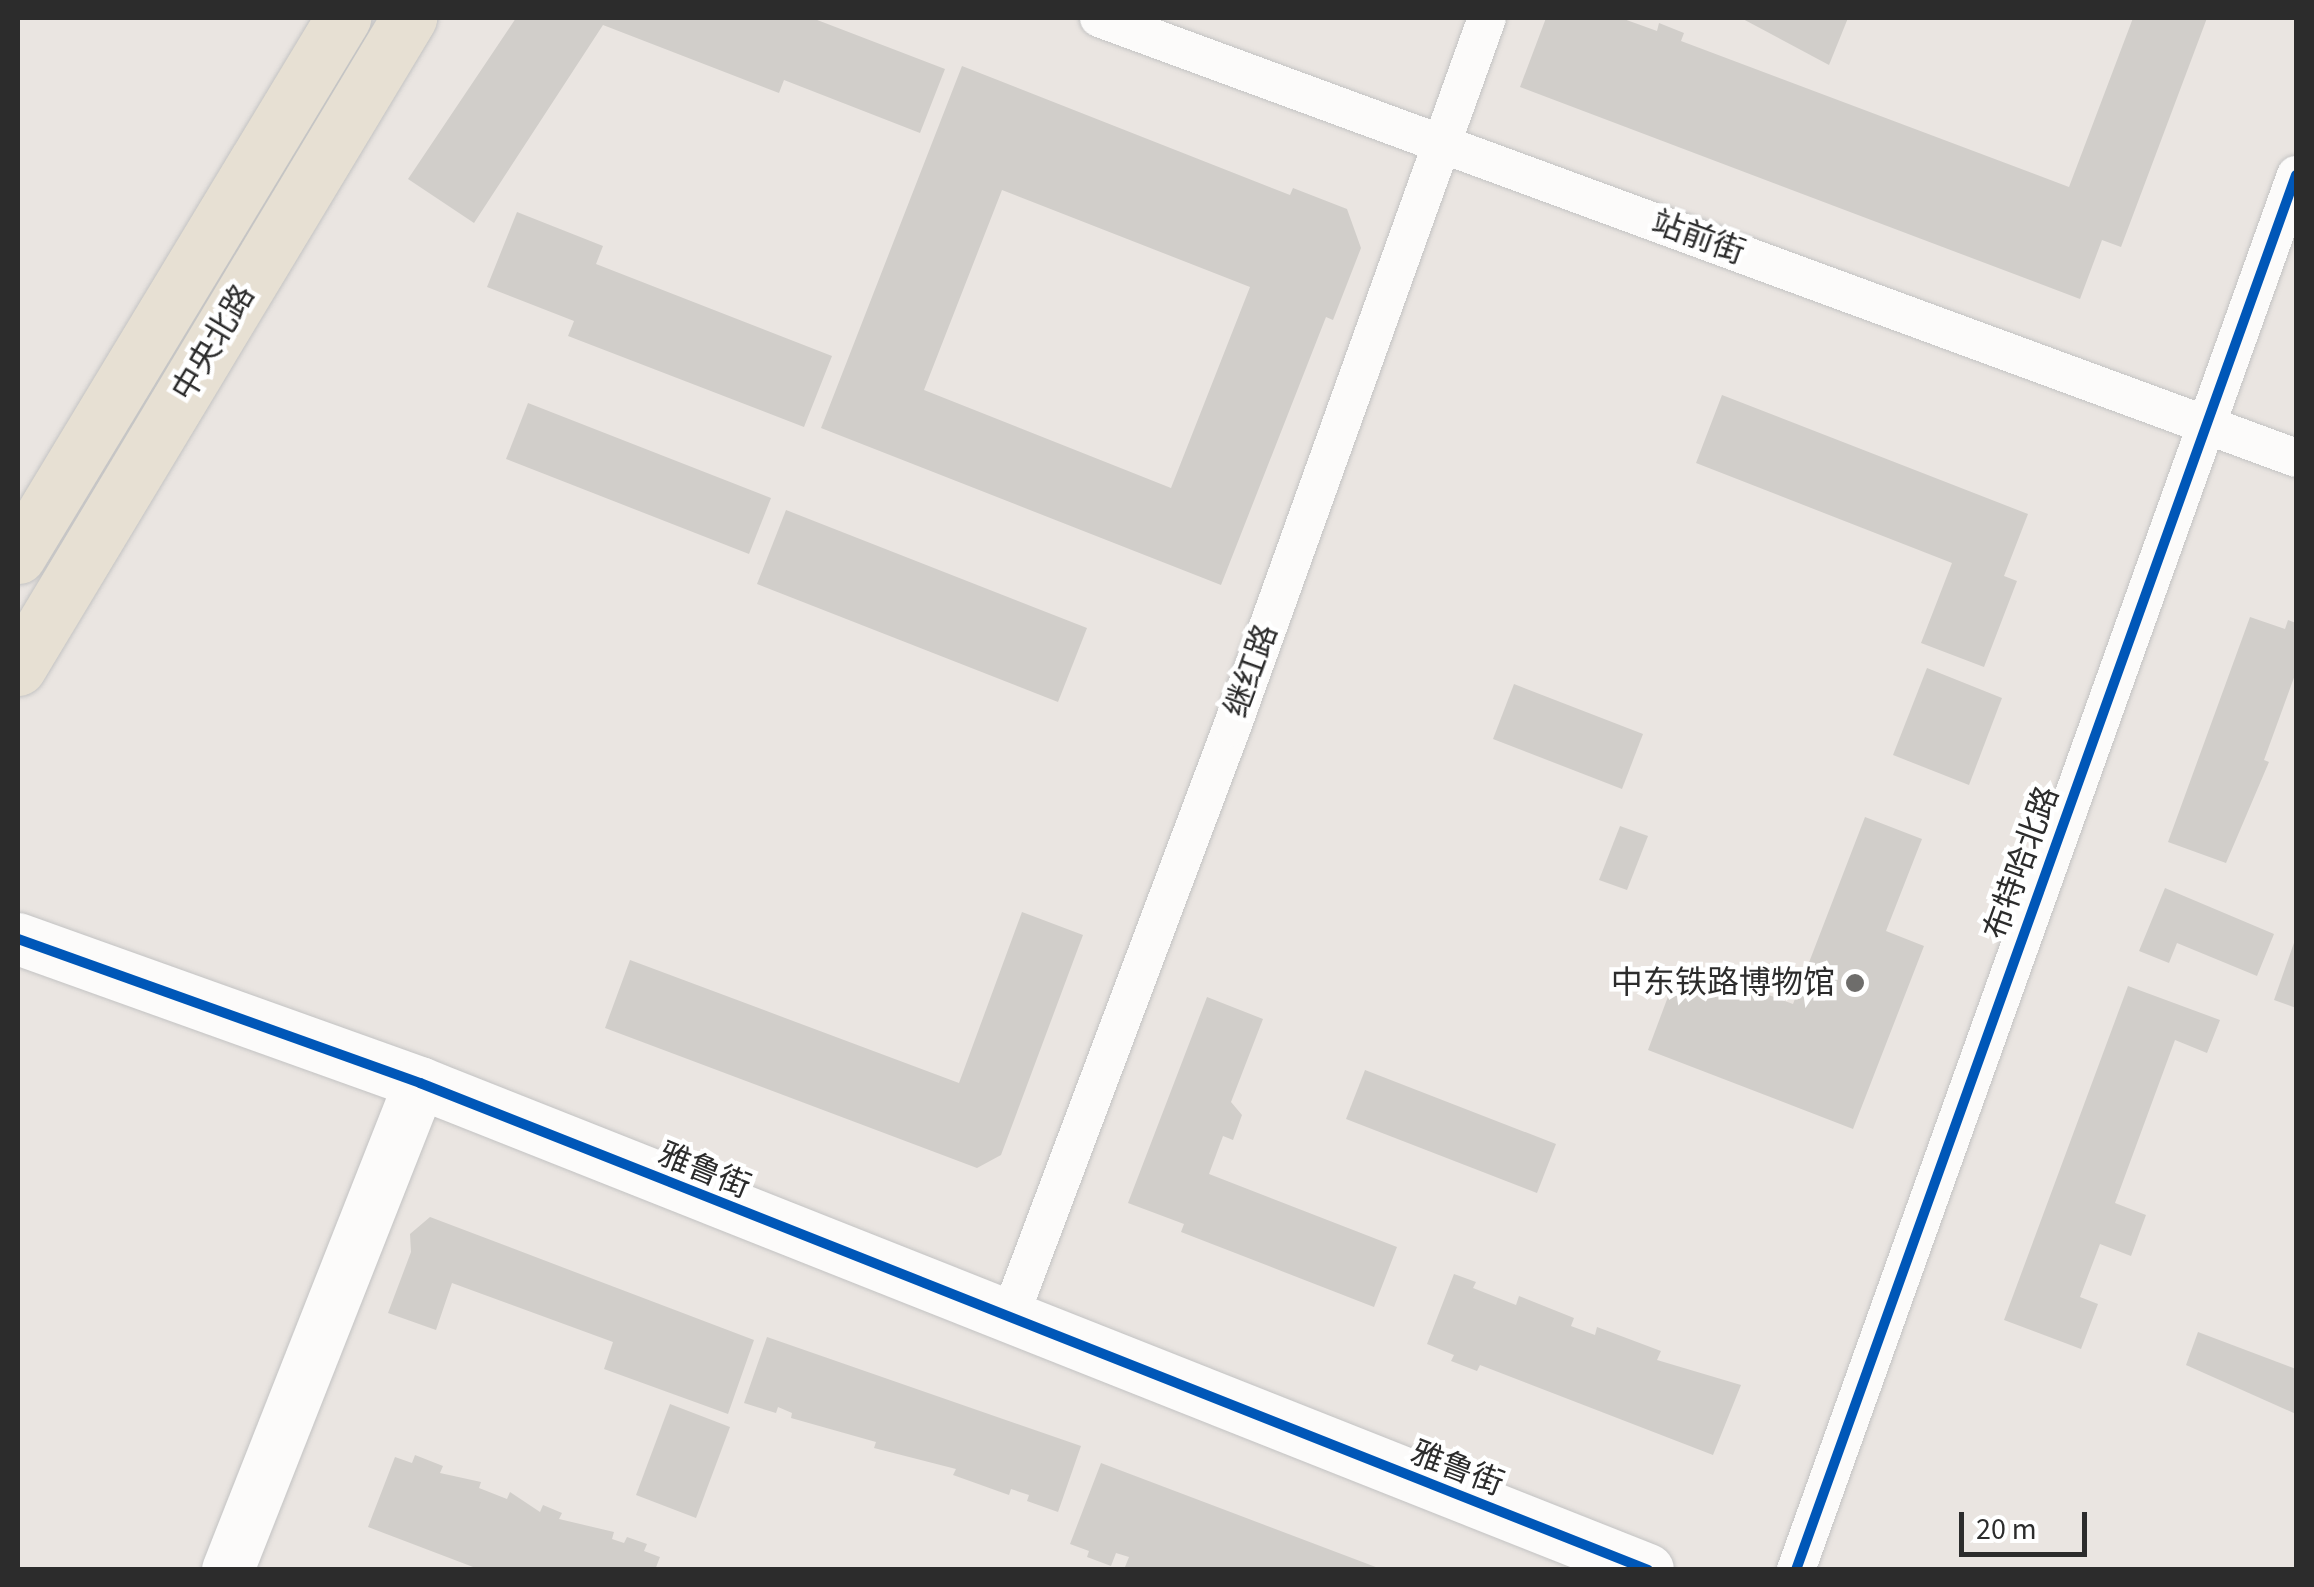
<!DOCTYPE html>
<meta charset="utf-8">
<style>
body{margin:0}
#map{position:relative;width:2314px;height:1587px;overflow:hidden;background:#eae5e1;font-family:"Source Sans 3","Noto Sans SC",sans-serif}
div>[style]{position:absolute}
.building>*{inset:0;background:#d1ceca}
.roads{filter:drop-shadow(0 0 2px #c3c3c3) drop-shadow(0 0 2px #c3c3c3)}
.street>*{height:38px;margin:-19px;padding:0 19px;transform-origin:19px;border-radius:19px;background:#fcfbfa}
.secondary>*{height:52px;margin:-26px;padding:0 26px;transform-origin:26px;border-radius:26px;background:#fcfbfa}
.primary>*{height:55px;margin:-27.5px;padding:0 27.5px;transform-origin:27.5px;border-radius:27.5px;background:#e7e0d3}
.cycleway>*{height:10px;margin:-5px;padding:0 5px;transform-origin:5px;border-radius:5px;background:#0057b8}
.dots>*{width:28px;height:28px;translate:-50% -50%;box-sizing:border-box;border:5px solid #fff;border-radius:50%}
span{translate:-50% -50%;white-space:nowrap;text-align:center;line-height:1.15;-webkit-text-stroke:9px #fff;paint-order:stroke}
.street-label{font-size:32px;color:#2c2c2c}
.poi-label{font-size:32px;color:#2c2c2c}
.right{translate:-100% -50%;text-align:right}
.frame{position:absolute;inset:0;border:20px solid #2c2c2c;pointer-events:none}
.scale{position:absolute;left:1959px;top:1512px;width:128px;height:45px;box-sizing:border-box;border:5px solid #2c2c2c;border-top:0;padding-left:12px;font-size:30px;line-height:35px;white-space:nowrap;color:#2c2c2c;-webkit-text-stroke:8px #fff;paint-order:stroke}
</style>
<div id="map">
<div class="building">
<div style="clip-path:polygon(516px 18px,812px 18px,945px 69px,920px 133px,784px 80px,779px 93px,603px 25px,474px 223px,408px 179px)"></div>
<div style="clip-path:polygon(1546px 18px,1621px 18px,1657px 31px,1659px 23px,1684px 33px,1681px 41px,2069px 187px,2133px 18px,2207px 18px,2121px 247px,2102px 240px,2080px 299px,1520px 87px)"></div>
<div style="clip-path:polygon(1741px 18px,1848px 18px,1829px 65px)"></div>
<div style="clip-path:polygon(evenodd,962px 66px,1290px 195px,1293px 188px,1347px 209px,1361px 248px,1333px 320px,1326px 317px,1221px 585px,821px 428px,962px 66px,1002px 190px,1250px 287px,1171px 488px,924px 390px,1002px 190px)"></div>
<div style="clip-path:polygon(517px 212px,603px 246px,596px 264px,832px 356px,804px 427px,568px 336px,574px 321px,487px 287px)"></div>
<div style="clip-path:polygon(1722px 395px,2028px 514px,2004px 576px,2017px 581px,1984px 667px,1921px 643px,1952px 563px,1696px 463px)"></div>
<div style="clip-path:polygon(528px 403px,771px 498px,749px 554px,506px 459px)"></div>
<div style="clip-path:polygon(786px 510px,1087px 628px,1058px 702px,757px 584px)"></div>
<div style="clip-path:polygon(2250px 617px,2285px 629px,2288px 620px,2296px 623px,2296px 672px,2264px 760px,2269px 762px,2226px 863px,2168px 842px)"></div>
<div style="clip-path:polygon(1927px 668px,2002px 698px,1969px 785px,1893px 755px)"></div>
<div style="clip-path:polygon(1514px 684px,1643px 734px,1622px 789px,1493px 739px)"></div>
<div style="clip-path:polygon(1865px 817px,1922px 839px,1886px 931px,1924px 946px,1853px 1129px,1648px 1050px,1681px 962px,1793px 1004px)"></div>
<div style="clip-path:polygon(1620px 826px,1648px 836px,1627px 890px,1599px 880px)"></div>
<div style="clip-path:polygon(2165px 888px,2274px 934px,2257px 976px,2177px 943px,2169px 963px,2139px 951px)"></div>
<div style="clip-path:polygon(1022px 912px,1083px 935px,1001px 1155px,977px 1168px,605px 1028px,630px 960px,959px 1083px)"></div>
<div style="clip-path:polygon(2296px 937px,2296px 1008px,2274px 1000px)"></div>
<div style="clip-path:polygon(2128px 986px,2220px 1020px,2207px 1053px,2175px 1040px,2115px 1203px,2146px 1215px,2131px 1256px,2100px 1244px,2080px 1297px,2098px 1304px,2081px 1349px,2004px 1320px)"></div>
<div style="clip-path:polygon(1207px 997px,1263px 1019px,1231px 1102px,1242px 1115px,1233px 1140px,1223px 1136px,1209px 1174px,1397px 1247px,1374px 1307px,1181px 1232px,1184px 1224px,1128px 1203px)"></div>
<div style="clip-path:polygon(1365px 1070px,1556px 1144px,1537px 1193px,1346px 1119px)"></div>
<div style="clip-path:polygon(430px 1217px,754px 1340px,728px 1414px,604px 1369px,613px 1342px,452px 1283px,436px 1330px,388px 1313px,411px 1252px,410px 1234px)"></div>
<div style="clip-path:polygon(1454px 1274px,1476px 1282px,1473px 1288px,1516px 1305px,1519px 1296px,1574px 1318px,1571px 1326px,1595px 1335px,1597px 1327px,1661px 1351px,1657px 1360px,1741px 1385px,1713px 1455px,1480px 1365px,1477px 1371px,1451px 1361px,1454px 1355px,1427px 1344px)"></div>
<div style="clip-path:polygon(2198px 1332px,2296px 1369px,2296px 1414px,2186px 1365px)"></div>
<div style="clip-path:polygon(767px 1337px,1081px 1446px,1058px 1512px,1027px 1501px,1029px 1495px,1011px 1489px,1009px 1495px,953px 1475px,956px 1469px,874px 1448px,876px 1442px,791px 1418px,792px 1413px,778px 1407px,776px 1413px,744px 1403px)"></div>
<div style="clip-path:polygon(670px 1404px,730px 1427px,696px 1518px,636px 1495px)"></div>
<div style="clip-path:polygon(415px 1455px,443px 1466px,440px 1473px,481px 1482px,479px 1488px,507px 1499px,510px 1492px,540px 1512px,543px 1505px,562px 1513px,559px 1519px,614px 1532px,612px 1539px,624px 1543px,627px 1537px,647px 1544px,644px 1551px,660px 1557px,655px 1570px,481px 1570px,368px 1527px,395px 1457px,412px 1463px)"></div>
<div style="clip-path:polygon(1101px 1463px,1381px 1569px,1381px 1570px,1130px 1570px,1125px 1567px,1129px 1557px,1116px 1553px,1111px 1566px,1087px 1557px,1089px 1551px,1070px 1544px)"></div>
</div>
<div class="roads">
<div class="street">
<div style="left:1099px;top:18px;width:1275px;rotate:20.18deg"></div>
<div style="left:1008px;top:1321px;width:635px;rotate:-69.34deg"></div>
<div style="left:1232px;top:727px;width:753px;rotate:-70.22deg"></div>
<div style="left:1796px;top:1570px;width:1482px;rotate:-70.28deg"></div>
</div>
<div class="secondary">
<div style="left:18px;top:939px;width:427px;rotate:19.7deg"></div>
<div style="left:420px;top:1083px;width:1321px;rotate:21.63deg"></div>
<div style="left:228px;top:1570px;width:523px;rotate:-68.48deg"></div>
</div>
<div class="primary">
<div style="left:18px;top:556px;width:629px;rotate:-58.86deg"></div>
<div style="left:18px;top:668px;width:759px;rotate:-58.97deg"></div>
</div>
</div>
<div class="cycleway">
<div style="left:18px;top:939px;width:427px;rotate:19.7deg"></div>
<div style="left:420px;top:1083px;width:1321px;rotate:21.63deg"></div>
<div style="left:1796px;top:1570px;width:1482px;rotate:-70.28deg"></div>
</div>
<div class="dots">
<div style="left:1855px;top:983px;background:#6e6d6b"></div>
</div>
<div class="street-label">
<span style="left:1698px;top:238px;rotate:20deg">站前街</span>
<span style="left:214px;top:343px;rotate:-59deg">中央北路</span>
<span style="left:1252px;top:671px;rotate:-70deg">继红路</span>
<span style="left:2022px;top:863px;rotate:-70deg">布特哈北路</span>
<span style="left:704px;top:1171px;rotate:22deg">雅鲁街</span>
<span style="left:1457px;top:1469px;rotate:21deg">雅鲁街</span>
</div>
<div class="poi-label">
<span class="right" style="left:1835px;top:983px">中东铁路博物馆</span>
</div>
<div class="frame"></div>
<div class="scale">20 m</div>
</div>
